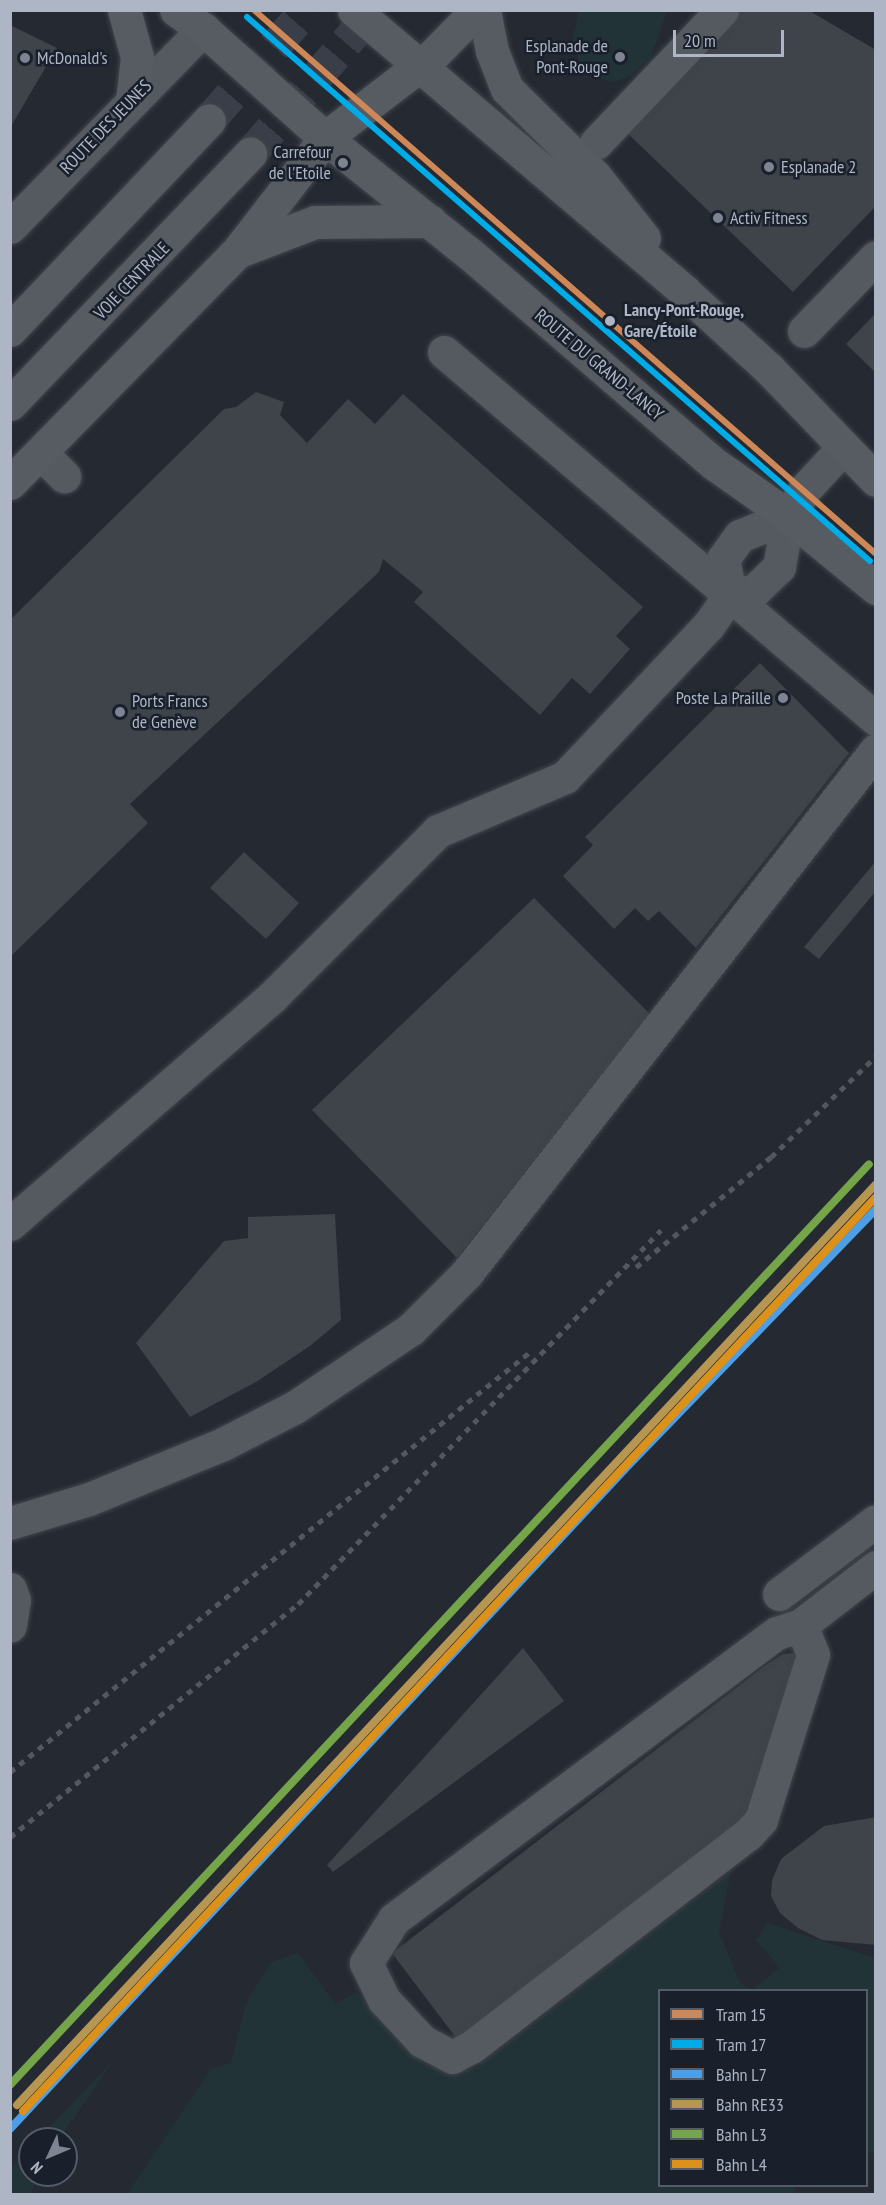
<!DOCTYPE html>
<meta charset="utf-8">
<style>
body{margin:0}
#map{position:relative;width:886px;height:2205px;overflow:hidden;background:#252932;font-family:"PT Sans Narrow",sans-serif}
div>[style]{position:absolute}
.green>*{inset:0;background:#223337}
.building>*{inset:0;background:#3f434a}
.major-tunnel>*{height:33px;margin-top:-16.5px;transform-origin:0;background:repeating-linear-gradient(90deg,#3a3e48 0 33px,transparent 0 49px)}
.roads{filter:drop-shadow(0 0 2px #41444b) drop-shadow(0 0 2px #41444b)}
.minor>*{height:33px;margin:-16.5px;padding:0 16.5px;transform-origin:16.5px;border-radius:16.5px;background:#555960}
.major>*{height:33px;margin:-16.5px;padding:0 16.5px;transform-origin:16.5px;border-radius:16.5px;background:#575b62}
.rail>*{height:4.5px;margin-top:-2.25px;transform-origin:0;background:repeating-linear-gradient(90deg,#54575e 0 6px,transparent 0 12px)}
.rail-1>*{height:8px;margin:-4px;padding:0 4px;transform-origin:4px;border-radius:4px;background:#4d9ee5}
.rail-2>*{height:8px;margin:-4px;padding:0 4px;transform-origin:4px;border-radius:4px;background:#b69651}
.rail-3>*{height:8px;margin:-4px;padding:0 4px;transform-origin:4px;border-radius:4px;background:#74a548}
.rail-4>*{height:8px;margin:-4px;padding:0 4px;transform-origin:4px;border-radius:4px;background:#dc911b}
.tram-1>*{height:6px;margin:-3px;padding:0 3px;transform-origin:3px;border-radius:3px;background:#ce8858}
.tram-2>*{height:6px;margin:-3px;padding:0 3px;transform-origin:3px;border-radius:3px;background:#00ace7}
.dots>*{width:16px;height:16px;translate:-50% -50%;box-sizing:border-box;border:3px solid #19202c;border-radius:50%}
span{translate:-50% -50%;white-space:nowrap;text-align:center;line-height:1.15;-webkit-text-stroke:5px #19202c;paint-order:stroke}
.poi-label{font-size:18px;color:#aeb5c4}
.right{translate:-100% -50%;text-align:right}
.left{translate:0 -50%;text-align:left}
.street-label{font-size:18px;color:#aeb5c4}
.stop-label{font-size:18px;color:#aeb5c4;font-weight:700}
.frame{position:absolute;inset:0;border:12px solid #aeb5c4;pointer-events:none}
.legend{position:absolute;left:658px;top:1989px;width:210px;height:198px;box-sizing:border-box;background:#19202c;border:2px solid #555c69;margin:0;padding:8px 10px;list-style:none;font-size:18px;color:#aeb5c4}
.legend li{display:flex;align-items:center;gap:12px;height:30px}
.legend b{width:30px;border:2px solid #555c69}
.north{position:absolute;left:18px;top:2127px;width:60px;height:60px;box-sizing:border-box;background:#19202c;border:2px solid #555c69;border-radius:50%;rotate:226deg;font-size:16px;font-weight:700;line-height:24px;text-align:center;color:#aeb5c4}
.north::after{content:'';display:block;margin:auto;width:21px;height:27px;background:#7e8491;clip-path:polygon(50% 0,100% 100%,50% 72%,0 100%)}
.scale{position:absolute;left:673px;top:30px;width:111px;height:27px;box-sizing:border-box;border:3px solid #aeb5c4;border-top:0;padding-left:8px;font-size:18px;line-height:21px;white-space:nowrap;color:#aeb5c4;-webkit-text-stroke:4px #19202c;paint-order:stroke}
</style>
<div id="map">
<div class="green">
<div style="clip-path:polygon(579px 10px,667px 10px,667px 11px,652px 55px,631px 76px,613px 82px,594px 76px,579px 61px,573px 38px)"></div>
<div style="clip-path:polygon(731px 1871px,719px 1932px,740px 1983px,752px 1990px,780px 1968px,756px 1940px,767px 1923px,875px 1958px,875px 2154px,867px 2151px,866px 1990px,660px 1990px,660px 2186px,796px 2186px,794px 2194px,127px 2194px,211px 2069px,231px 2063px,246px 2003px,271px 1962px,298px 1953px,335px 2004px,357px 1992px,395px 2039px,426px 2064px,451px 2071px,475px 2068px)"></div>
<div style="clip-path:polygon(113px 2061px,59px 2139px,38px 2139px)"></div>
<div style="clip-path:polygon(30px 2147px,30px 2175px,39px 2175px,30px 2194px,11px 2194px,11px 2168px)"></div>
</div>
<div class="building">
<div style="clip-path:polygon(738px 10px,808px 10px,876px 50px,876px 206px,793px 292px,623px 129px)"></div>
<div style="clip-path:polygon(10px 25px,57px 48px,10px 128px)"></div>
<div style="clip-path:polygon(876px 313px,876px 373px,846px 344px)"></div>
<div style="clip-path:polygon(256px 392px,284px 402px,280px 415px,307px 443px,348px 399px,375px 424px,403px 394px,643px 607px,616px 636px,630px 649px,590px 694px,572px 678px,540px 715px,414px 602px,423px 592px,383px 559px,379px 572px,130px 804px,148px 823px,10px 957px,10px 620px,224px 409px,236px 407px)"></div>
<div style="clip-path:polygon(760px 663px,849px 753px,696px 948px,659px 911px,648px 921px,635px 908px,614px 929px,563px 876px,593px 845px,585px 837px)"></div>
<div style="clip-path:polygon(244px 852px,299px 903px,266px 939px,210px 888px)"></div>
<div style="clip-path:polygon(876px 861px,876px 891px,819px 959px,804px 947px)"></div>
<div style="clip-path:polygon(534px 898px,650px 1014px,457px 1258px,312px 1110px)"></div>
<div style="clip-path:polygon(335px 1214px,341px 1320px,310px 1346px,256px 1382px,190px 1417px,136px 1343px,224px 1241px,248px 1238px,248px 1217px)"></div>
<div style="clip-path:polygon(523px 1648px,564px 1701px,333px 1872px,327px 1865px)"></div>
<div style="clip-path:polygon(794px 1653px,800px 1658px,756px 1814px,460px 2043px,392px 1953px,766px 1665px,783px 1654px)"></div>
<div style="clip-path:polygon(876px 1817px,876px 1945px,822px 1940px,798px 1928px,780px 1913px,771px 1896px,772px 1880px,781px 1859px,824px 1826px)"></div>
</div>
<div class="major-tunnel">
<div style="left:209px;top:120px;width:147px;rotate:-48.6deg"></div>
<div style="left:250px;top:154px;width:190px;rotate:-49.3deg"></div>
</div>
<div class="roads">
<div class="minor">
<div style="left:596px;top:143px;width:183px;rotate:-46.5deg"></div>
<div style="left:10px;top:227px;width:277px;rotate:-45.7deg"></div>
<div style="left:804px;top:331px;width:103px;rotate:-45.8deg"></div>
<div style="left:444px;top:352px;width:567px;rotate:40.35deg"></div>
<div style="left:41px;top:453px;width:33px;rotate:45deg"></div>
<div style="left:730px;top:594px;width:24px;rotate:-7deg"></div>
<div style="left:754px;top:591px;width:35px;rotate:-44deg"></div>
<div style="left:779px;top:567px;width:52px;rotate:-80deg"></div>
<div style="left:788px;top:516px;width:32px;rotate:-58deg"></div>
<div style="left:805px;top:489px;width:56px;rotate:-47.2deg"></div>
<div style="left:10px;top:1224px;width:347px;rotate:-40.9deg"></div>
<div style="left:272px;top:997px;width:235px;rotate:-45deg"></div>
<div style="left:438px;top:831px;width:138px;rotate:-23deg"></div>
<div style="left:565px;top:777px;width:208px;rotate:-46.6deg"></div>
<div style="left:708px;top:626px;width:39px;rotate:-55deg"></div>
<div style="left:730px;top:594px;width:36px;rotate:-101deg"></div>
<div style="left:723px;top:559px;width:29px;rotate:-54deg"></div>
<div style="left:740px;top:536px;width:52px;rotate:-22.6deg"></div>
<div style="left:10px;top:1523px;width:83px;rotate:-16.9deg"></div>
<div style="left:89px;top:1499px;width:145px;rotate:-22.3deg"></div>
<div style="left:223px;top:1444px;width:81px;rotate:-27.2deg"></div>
<div style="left:295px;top:1407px;width:140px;rotate:-33.9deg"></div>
<div style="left:411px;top:1329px;width:78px;rotate:-45deg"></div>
<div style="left:466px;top:1274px;width:665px;rotate:-51.96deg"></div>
<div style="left:10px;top:1589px;width:12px;rotate:70deg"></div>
<div style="left:14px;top:1600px;width:26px;rotate:99deg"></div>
<div style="left:779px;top:1594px;width:121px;rotate:-37deg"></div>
<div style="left:801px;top:1625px;width:32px;rotate:68deg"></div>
<div style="left:813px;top:1655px;width:173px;rotate:107.5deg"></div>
<div style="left:761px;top:1820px;width:19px;rotate:133deg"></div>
<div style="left:748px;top:1834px;width:349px;rotate:142.4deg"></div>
<div style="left:471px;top:2047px;width:21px;rotate:152deg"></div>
<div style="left:452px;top:2057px;width:34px;rotate:-152deg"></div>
<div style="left:422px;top:2041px;width:56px;rotate:-132.8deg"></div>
<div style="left:384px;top:2000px;width:41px;rotate:-115.9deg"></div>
<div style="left:366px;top:1963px;width:52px;rotate:-57.5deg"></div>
<div style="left:394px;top:1919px;width:478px;rotate:-36.8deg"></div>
<div style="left:777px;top:1633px;width:25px;rotate:-18deg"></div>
<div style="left:801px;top:1625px;width:95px;rotate:-37.7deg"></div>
</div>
<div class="major">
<div style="left:124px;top:10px;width:49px;rotate:74.5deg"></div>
<div style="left:137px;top:57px;width:43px;rotate:96.6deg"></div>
<div style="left:176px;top:10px;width:33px;rotate:35deg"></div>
<div style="left:203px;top:29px;width:164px;rotate:41.8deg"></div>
<div style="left:325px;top:138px;width:186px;rotate:38.7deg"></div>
<div style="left:470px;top:254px;width:321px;rotate:40.7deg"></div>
<div style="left:713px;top:463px;width:92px;rotate:35.2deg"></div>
<div style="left:788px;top:516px;width:114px;rotate:39.3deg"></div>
<div style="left:354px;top:10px;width:435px;rotate:40.4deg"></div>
<div style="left:685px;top:292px;width:114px;rotate:42.5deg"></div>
<div style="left:769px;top:369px;width:154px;rotate:46.1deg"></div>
<div style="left:484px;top:10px;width:42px;rotate:79deg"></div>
<div style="left:492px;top:51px;width:41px;rotate:68.5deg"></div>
<div style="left:507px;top:89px;width:124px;rotate:44.7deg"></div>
<div style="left:595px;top:176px;width:79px;rotate:51.7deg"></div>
<div style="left:239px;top:251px;width:81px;rotate:-20.9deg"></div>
<div style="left:315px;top:222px;width:115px;rotate:-0.5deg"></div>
<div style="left:10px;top:330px;width:289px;rotate:-46.5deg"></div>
<div style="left:10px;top:404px;width:347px;rotate:-46.2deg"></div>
<div style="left:10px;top:483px;width:324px;rotate:-45.5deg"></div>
<div style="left:237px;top:252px;width:144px;rotate:-52.3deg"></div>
<div style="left:325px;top:138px;width:135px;rotate:-37.5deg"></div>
<div style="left:432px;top:56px;width:64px;rotate:-45.6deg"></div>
</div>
</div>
<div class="rail">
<div style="left:636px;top:1267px;width:174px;rotate:-39.2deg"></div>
<div style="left:771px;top:1157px;width:146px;rotate:-43.9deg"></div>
<div style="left:10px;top:1772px;width:670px;rotate:-38.94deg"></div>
<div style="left:10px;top:1837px;width:370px;rotate:-39deg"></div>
<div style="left:298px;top:1604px;width:521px;rotate:-45.86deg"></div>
</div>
<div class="rail-1">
<div style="left:10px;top:2129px;width:901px;rotate:-47.02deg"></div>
<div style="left:624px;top:1470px;width:363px;rotate:-46deg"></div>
</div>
<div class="rail-2">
<div style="left:17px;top:2105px;width:1259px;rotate:-46.99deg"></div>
</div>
<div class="rail-3">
<div style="left:10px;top:2085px;width:1259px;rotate:-46.99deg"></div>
</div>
<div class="rail-4">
<div style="left:23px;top:2111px;width:1250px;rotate:-46.98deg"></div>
</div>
<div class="tram-1">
<div style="left:254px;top:10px;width:826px;rotate:41.17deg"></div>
</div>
<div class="tram-2">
<div style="left:247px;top:17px;width:827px;rotate:41.13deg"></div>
</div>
<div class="dots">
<div style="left:620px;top:57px;background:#7e8491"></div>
<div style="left:25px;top:58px;background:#7e8491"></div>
<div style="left:343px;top:163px;background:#7e8491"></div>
<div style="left:769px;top:167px;background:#7e8491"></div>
<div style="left:718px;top:218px;background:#7e8491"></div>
<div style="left:610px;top:321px;background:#aeb5c4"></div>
<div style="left:783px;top:698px;background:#7e8491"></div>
<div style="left:120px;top:712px;background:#7e8491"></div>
</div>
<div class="poi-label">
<span class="right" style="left:608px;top:57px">Esplanade de<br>Pont-Rouge</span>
<span class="left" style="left:37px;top:58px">McDonald's</span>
<span class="right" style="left:331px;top:163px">Carrefour<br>de l'Etoile</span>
<span class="left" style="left:781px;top:167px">Esplanade 2</span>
<span class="left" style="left:730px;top:218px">Activ Fitness</span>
<span class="right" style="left:771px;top:698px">Poste La Praille</span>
<span class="left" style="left:132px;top:712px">Ports Francs<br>de Genève</span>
</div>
<div class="street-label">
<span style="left:106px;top:127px;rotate:-46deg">ROUTE DES JEUNES</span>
<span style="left:132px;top:281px;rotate:-46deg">VOIE CENTRALE</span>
<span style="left:599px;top:365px;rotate:40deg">ROUTE DU GRAND-LANCY</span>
</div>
<div class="stop-label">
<span class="left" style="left:624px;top:321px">Lancy-Pont-Rouge,<br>Gare/Étoile</span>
</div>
<div class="frame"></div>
<ul class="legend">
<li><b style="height:8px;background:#ce8858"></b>Tram 15</li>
<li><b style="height:8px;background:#00ace7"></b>Tram 17</li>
<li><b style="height:8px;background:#4d9ee5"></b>Bahn L7</li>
<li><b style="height:8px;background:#b69651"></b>Bahn RE33</li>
<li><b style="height:8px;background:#74a548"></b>Bahn L3</li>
<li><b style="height:8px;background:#dc911b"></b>Bahn L4</li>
</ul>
<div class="north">N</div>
<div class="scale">20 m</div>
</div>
